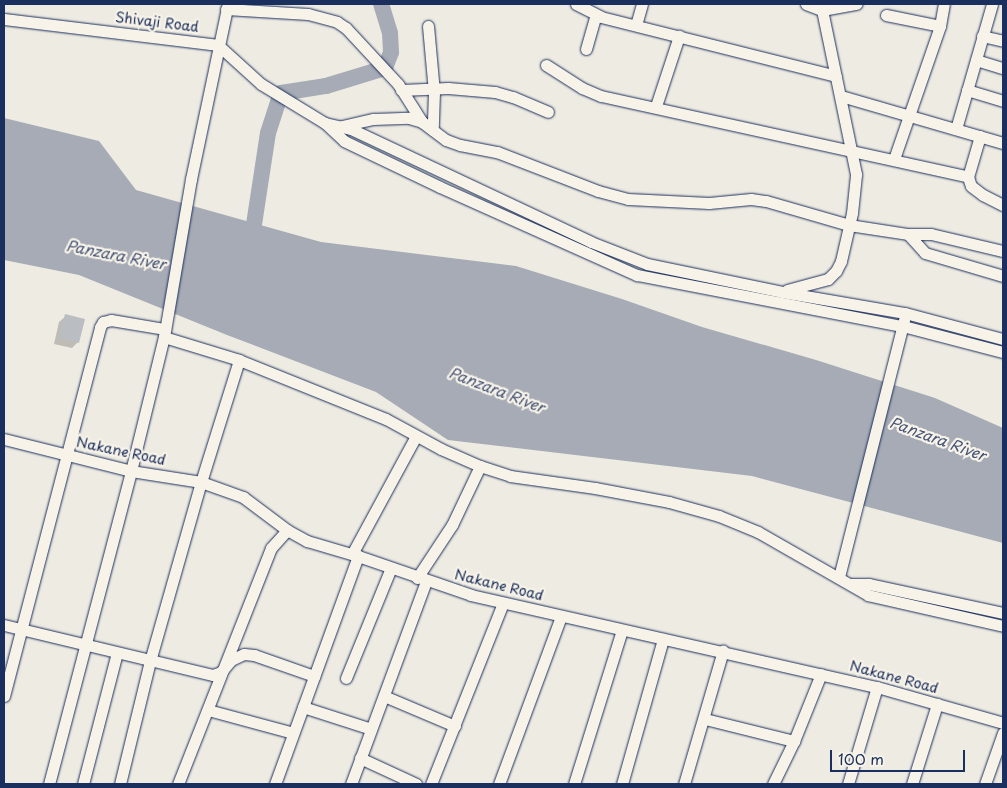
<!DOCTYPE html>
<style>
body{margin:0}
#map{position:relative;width:1007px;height:788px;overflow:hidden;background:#eeebe2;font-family:"Playpen Sans",sans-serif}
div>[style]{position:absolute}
.water>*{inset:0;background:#a6abb5}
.shadow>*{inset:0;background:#0003}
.river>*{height:16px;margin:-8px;padding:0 8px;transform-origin:8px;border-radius:8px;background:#a6abb5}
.building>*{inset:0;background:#babdc2}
.roads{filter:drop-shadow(0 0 1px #1b2f5e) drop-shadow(0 0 1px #1b2f5e)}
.minor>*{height:11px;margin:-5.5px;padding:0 5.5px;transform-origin:5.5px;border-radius:5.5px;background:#f7f3e8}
span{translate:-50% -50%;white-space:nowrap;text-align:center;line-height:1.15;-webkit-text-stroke:4.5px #f7f3e8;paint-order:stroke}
.street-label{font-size:14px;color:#1b2f5e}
.water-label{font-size:15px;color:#455478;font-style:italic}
.frame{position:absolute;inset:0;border:5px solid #1b2f5e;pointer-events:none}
.scale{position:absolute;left:830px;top:750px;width:135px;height:22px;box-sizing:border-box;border:2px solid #1b2f5e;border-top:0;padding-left:6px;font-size:15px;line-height:18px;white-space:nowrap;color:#1b2f5e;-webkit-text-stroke:4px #f7f3e8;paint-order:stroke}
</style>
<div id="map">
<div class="water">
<div style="clip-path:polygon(4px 118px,99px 141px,136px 190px,321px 242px,516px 266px,622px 299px,702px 327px,816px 360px,935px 398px,1003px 428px,1003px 543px,752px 476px,448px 440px,376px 392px,227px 335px,79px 275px,4px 260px)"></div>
</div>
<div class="shadow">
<div style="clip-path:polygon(66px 316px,78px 342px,72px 348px,54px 344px,59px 322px)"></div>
</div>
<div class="river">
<div style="left:251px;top:244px;width:112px;rotate:-81.3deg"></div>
<div style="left:268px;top:133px;width:42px;rotate:-72deg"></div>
<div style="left:281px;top:93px;width:46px;rotate:-8.8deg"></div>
<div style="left:326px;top:86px;width:62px;rotate:-17deg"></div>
<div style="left:385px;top:68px;width:17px;rotate:-69deg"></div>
<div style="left:391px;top:52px;width:19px;rotate:-93deg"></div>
<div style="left:390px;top:33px;width:30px;rotate:-107deg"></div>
</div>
<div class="building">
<div style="clip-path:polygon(65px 314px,85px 319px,79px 343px,59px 338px)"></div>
</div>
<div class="roads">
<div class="minor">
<div style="left:576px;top:4px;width:28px;rotate:27deg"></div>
<div style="left:601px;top:17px;width:242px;rotate:14.1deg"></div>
<div style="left:806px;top:4px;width:17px;rotate:21deg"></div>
<div style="left:822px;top:10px;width:35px;rotate:-10deg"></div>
<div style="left:226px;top:9px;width:82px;rotate:3.5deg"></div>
<div style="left:308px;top:14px;width:30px;rotate:15deg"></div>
<div style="left:337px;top:22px;width:11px;rotate:34deg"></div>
<div style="left:346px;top:28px;width:76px;rotate:47.1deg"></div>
<div style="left:398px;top:84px;width:45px;rotate:57.7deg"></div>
<div style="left:886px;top:15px;width:55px;rotate:11.5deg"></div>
<div style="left:4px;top:19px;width:216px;rotate:6.9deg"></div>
<div style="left:218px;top:45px;width:58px;rotate:42.2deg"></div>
<div style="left:261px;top:84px;width:75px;rotate:31.4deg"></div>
<div style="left:325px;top:123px;width:26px;rotate:43deg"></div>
<div style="left:344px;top:141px;width:106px;rotate:25.6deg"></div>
<div style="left:440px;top:187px;width:216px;rotate:24.1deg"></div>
<div style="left:637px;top:275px;width:271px;rotate:10.9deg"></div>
<div style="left:903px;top:326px;width:103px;rotate:14.6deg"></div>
<div style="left:636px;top:25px;width:22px;rotate:-74deg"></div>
<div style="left:428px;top:26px;width:66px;rotate:84.8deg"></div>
<div style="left:434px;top:92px;width:38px;rotate:92deg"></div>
<div style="left:982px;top:36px;width:22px;rotate:13deg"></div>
<div style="left:586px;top:49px;width:35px;rotate:-74deg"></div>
<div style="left:976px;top:60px;width:28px;rotate:17deg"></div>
<div style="left:546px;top:65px;width:43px;rotate:32.6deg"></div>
<div style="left:582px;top:88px;width:21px;rotate:23deg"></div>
<div style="left:601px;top:96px;width:376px;rotate:12.4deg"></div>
<div style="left:401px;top:90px;width:47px;rotate:-2.4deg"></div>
<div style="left:448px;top:88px;width:47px;rotate:4.9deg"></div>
<div style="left:495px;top:92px;width:19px;rotate:16deg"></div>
<div style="left:513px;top:97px;width:38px;rotate:23deg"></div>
<div style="left:967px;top:90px;width:38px;rotate:17deg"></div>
<div style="left:841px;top:96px;width:169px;rotate:16.2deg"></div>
<div style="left:656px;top:106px;width:74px;rotate:-71.8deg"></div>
<div style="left:325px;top:123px;width:27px;rotate:13deg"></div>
<div style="left:351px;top:129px;width:265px;rotate:25.2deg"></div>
<div style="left:591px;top:242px;width:60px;rotate:21.4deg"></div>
<div style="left:647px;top:264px;width:138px;rotate:11.7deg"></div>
<div style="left:782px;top:292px;width:125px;rotate:9.7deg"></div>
<div style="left:905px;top:313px;width:101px;rotate:14.9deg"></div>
<div style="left:342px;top:126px;width:32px;rotate:-13deg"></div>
<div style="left:373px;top:119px;width:36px;rotate:-2deg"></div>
<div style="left:409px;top:118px;width:14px;rotate:17deg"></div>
<div style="left:422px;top:122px;width:30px;rotate:37deg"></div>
<div style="left:446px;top:140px;width:15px;rotate:20deg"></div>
<div style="left:460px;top:145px;width:38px;rotate:11deg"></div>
<div style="left:497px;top:152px;width:108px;rotate:21.1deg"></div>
<div style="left:598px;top:191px;width:31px;rotate:15deg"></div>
<div style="left:628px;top:199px;width:81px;rotate:2.8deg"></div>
<div style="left:709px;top:203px;width:42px;rotate:-5.4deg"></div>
<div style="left:751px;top:199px;width:15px;rotate:8deg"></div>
<div style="left:766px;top:201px;width:86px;rotate:16.1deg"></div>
<div style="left:849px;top:225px;width:60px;rotate:8.7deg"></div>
<div style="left:908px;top:234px;width:23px"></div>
<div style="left:931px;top:234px;width:74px;rotate:13.3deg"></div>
<div style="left:956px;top:129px;width:130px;rotate:-73.9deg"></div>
<div style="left:980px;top:136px;width:43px;rotate:106.3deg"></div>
<div style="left:968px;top:177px;width:9px;rotate:72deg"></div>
<div style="left:971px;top:186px;width:15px;rotate:37deg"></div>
<div style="left:983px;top:195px;width:22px;rotate:27deg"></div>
<div style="left:894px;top:159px;width:141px;rotate:-70.9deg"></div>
<div style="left:940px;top:26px;width:22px;rotate:-80deg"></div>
<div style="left:908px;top:234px;width:25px;rotate:48deg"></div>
<div style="left:925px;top:253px;width:81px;rotate:16.4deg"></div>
<div style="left:787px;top:290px;width:42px;rotate:-15deg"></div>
<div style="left:828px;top:279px;width:11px;rotate:-45deg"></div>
<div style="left:836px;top:271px;width:11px;rotate:-63deg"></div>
<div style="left:841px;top:261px;width:49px;rotate:-77.1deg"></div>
<div style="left:852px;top:213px;width:39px;rotate:-84deg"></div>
<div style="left:856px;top:174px;width:167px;rotate:-101.7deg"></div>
<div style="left:164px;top:337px;width:78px;rotate:17deg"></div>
<div style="left:239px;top:360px;width:158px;rotate:21.9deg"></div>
<div style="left:386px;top:419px;width:63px;rotate:28.6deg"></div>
<div style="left:441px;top:449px;width:43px;rotate:23.6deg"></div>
<div style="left:480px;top:466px;width:32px;rotate:18deg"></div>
<div style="left:510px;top:476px;width:86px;rotate:8deg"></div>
<div style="left:595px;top:488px;width:75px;rotate:10.7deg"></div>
<div style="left:669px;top:502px;width:52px;rotate:15.6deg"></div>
<div style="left:719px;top:516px;width:42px;rotate:22.3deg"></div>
<div style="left:758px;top:532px;width:127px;rotate:29.8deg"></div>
<div style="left:868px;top:595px;width:139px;rotate:12.9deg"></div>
<div style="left:4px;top:439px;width:131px;rotate:14.1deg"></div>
<div style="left:131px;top:471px;width:71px;rotate:8.9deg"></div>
<div style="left:201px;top:482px;width:45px;rotate:19.7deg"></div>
<div style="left:243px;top:497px;width:55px;rotate:36.9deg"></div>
<div style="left:287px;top:530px;width:23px;rotate:29deg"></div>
<div style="left:307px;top:541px;width:53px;rotate:16.4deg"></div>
<div style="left:358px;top:556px;width:120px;rotate:19deg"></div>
<div style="left:471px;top:595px;width:416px;rotate:12.8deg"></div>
<div style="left:877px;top:687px;width:131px;rotate:15.9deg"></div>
<div style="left:352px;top:554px;width:134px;rotate:-61.5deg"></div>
<div style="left:839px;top:577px;width:265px;rotate:-75.8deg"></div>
<div style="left:417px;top:578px;width:64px;rotate:-56.6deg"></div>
<div style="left:452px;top:525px;width:65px;rotate:-64.6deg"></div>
<div style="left:851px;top:584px;width:18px"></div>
<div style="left:869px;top:584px;width:137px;rotate:12.2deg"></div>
<div style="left:4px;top:625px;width:215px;rotate:13.5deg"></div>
<div style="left:213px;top:675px;width:9px;rotate:-21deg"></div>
<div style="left:221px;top:672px;width:16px;rotate:-50deg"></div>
<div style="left:231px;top:660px;width:14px;rotate:-25deg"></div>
<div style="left:244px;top:654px;width:10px;rotate:6deg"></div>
<div style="left:254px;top:655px;width:64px;rotate:19.3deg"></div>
<div style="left:346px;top:678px;width:119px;rotate:-67.8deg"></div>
<div style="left:4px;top:696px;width:381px;rotate:-75.4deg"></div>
<div style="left:100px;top:327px;width:6px;rotate:-59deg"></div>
<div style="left:103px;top:322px;width:8px;rotate:-14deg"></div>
<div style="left:111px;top:320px;width:55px;rotate:9.5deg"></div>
<div style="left:384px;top:696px;width:77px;rotate:22.9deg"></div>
<div style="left:303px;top:707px;width:71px;rotate:17.9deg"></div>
<div style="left:208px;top:710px;width:88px;rotate:15.1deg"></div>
<div style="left:705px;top:719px;width:92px;rotate:13.9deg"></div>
<div style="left:360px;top:758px;width:62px;rotate:24.9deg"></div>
<div style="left:49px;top:784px;width:324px;rotate:-75.3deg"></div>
<div style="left:131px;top:471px;width:138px;rotate:-76.2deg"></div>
<div style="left:164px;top:337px;width:160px;rotate:-80.3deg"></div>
<div style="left:191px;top:179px;width:179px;rotate:-78.1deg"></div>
<div style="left:83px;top:784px;width:135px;rotate:-75.5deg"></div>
<div style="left:120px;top:784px;width:127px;rotate:-76.3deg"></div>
<div style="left:150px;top:661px;width:186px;rotate:-74.1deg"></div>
<div style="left:201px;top:482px;width:128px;rotate:-72.7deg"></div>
<div style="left:178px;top:784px;width:254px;rotate:-68.5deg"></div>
<div style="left:271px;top:548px;width:24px;rotate:-48deg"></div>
<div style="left:275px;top:784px;width:243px;rotate:-70deg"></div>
<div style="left:351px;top:784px;width:216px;rotate:-69.7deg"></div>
<div style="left:431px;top:784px;width:195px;rotate:-68.3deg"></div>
<div style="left:499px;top:784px;width:179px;rotate:-69.7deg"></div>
<div style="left:574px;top:784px;width:161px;rotate:-72.7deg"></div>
<div style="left:622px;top:784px;width:151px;rotate:-74.2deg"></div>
<div style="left:684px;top:784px;width:139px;rotate:-73.7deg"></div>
<div style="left:773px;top:784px;width:48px;rotate:-64deg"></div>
<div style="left:794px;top:741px;width:72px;rotate:-68.1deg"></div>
<div style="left:848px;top:784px;width:101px;rotate:-73.4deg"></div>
<div style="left:912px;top:784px;width:84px;rotate:-72.6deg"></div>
<div style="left:985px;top:784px;width:54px;rotate:-70.6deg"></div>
</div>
</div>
<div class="street-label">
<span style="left:157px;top:22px;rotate:7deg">Shivaji Road</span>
<span style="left:121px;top:451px;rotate:12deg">Nakane Road</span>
<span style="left:499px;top:585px;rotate:14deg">Nakane Road</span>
<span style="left:894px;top:677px;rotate:15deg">Nakane Road</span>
</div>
<div class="water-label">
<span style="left:116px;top:254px;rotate:11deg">Panzara River</span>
<span style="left:497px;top:389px;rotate:21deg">Panzara River</span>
<span style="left:938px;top:438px;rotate:20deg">Panzara River</span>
</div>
<div class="frame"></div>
<div class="scale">100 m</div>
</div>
